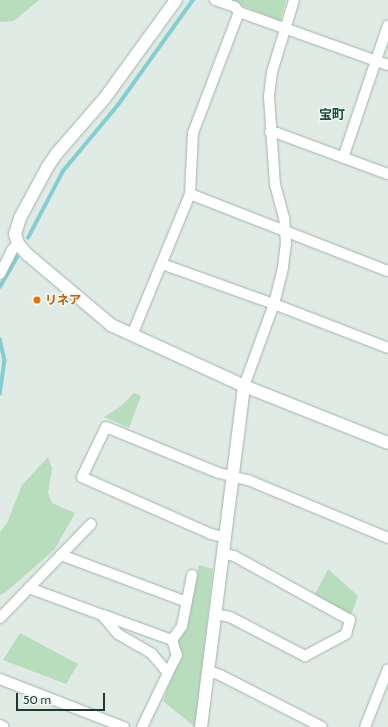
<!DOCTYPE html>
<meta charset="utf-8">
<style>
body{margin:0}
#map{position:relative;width:388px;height:727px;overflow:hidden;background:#dfebe4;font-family:Cabin,"Noto Sans JP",sans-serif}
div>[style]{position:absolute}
.green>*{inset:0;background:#b7ddbd}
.stream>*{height:3.5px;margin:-1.75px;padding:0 1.75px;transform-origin:1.75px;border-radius:1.75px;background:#84ced3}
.roads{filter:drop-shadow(0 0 1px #a2b3ab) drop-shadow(0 0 1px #a2b3ab)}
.minor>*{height:10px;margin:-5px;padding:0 5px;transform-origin:5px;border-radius:5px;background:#fff}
.tertiary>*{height:12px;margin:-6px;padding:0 6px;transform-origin:6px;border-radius:6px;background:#fff}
.dots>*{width:11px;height:11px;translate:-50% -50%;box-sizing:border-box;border:2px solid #eff7f3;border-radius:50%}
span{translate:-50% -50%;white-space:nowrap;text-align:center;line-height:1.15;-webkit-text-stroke:3px #eff7f3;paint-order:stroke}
.food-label{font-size:12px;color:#c56008;font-weight:700}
.left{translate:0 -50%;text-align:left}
.neighbourhood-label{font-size:13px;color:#1b4e3c;font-weight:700}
.scale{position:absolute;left:16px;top:693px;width:89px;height:18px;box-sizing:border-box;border:2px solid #1f3b31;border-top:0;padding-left:5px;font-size:12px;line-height:14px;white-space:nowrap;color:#1f3b31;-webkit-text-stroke:3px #eff7f3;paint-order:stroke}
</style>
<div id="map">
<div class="green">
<div style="clip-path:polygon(0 0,39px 0,14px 21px,0 22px)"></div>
<div style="clip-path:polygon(228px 0,286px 0,280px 21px)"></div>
<div style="clip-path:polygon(134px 393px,141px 396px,129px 428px,104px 417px,121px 406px)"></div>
<div style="clip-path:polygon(48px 457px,52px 468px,48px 493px,52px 503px,75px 513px,55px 549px,6px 592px,0 595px,0 532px,7px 523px,22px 485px)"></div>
<div style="clip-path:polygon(199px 565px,213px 569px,195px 727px,163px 701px,179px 655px,175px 643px,186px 630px)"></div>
<div style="clip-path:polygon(328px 569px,358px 596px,350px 618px,313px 598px)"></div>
<div style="clip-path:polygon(20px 633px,78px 664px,66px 684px,3px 660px)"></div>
</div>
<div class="stream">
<div style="left:28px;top:238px;width:76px;rotate:-62.4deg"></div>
<div style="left:63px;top:171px;width:86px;rotate:-50.2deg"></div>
<div style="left:118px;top:105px;width:129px;rotate:-54.5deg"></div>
<div style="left:0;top:287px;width:34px;rotate:-60deg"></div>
<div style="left:0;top:339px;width:22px;rotate:77deg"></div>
<div style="left:5px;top:360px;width:34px;rotate:98deg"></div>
</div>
<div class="roads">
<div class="minor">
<div style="left:215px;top:0;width:21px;rotate:19deg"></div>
<div style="left:235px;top:7px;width:6px;rotate:51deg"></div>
<div style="left:239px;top:12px;width:158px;rotate:19.6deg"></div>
<div style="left:270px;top:132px;width:7px;rotate:8deg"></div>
<div style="left:277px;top:133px;width:118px;rotate:20.3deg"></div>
<div style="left:343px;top:158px;width:140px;rotate:-71.3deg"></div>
<div style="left:190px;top:194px;width:212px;rotate:21.3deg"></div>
<div style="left:162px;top:264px;width:119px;rotate:19.7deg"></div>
<div style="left:274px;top:304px;width:122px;rotate:21.1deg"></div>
<div style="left:0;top:274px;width:27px;rotate:-63deg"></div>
<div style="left:12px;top:250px;width:8px;rotate:-45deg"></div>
<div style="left:132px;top:335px;width:152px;rotate:-67.6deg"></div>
<div style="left:190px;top:194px;width:61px;rotate:-87.2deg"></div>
<div style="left:193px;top:133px;width:129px;rotate:-69.2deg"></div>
<div style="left:244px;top:386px;width:87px;rotate:-69.9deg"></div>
<div style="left:274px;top:304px;width:38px;rotate:-76deg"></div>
<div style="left:283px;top:267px;width:23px;rotate:-83deg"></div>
<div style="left:286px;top:244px;width:26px;rotate:-94deg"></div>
<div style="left:284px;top:218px;width:34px;rotate:-105deg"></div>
<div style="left:275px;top:185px;width:89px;rotate:-93.9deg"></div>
<div style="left:269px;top:96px;width:24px;rotate:-83deg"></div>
<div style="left:272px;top:72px;width:75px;rotate:-73deg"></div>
<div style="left:224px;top:537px;width:13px;rotate:-167deg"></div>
<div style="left:211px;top:534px;width:141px;rotate:-156.2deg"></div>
<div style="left:82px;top:477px;width:55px;rotate:-64.4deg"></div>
<div style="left:106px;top:427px;width:122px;rotate:22.2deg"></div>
<div style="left:219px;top:473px;width:30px;rotate:14deg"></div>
<div style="left:248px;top:480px;width:152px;rotate:22.5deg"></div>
<div style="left:61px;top:555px;width:43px;rotate:-45.9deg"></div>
<div style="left:29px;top:588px;width:78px;rotate:20.3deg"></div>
<div style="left:102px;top:615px;width:25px;rotate:50deg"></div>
<div style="left:118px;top:634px;width:39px;rotate:30deg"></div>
<div style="left:152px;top:654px;width:25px;rotate:50deg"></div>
<div style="left:168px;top:673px;width:60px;rotate:115.7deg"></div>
<div style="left:215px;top:614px;width:15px;rotate:11deg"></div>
<div style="left:230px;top:617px;width:85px;rotate:27.5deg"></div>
<div style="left:305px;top:656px;width:47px;rotate:-28.2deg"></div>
<div style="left:346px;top:634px;width:15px;rotate:-74deg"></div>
<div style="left:350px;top:620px;width:132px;rotate:-151.1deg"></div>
<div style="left:234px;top:556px;width:11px;rotate:-165deg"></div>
<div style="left:103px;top:615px;width:73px;rotate:19.9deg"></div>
<div style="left:172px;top:640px;width:16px;rotate:72deg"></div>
<div style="left:177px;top:655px;width:20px;rotate:117deg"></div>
<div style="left:0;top:618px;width:88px;rotate:-45.9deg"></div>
<div style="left:61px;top:555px;width:134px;rotate:20.5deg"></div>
<div style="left:172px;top:640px;width:17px;rotate:-54deg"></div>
<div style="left:182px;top:626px;width:52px;rotate:-78.9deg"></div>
<div style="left:209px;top:671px;width:12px;rotate:20deg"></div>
<div style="left:220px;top:675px;width:114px;rotate:27deg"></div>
<div style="left:0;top:679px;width:133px;rotate:21.2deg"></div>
<div style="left:0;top:725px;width:4px;rotate:27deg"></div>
<div style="left:365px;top:727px;width:62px;rotate:-68.4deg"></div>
</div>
<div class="tertiary">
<div style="left:176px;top:0;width:122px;rotate:126deg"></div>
<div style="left:104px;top:99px;width:72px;rotate:131deg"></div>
<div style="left:57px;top:153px;width:18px;rotate:124deg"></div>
<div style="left:47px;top:168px;width:57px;rotate:118.4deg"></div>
<div style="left:20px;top:218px;width:17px;rotate:107deg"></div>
<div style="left:15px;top:234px;width:10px;rotate:73deg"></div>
<div style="left:18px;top:244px;width:15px;rotate:48deg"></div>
<div style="left:28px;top:255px;width:109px;rotate:40.1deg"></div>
<div style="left:111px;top:325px;width:146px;rotate:24.6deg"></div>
<div style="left:244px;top:386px;width:155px;rotate:21.6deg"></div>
<div style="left:201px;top:727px;width:344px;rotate:-82.8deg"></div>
</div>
</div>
<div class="dots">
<div style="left:37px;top:300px;background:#e8710a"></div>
</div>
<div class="food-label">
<span class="left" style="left:45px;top:300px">リネア</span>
</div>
<div class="neighbourhood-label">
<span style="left:332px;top:114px">宝町</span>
</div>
<div class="scale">50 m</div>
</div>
